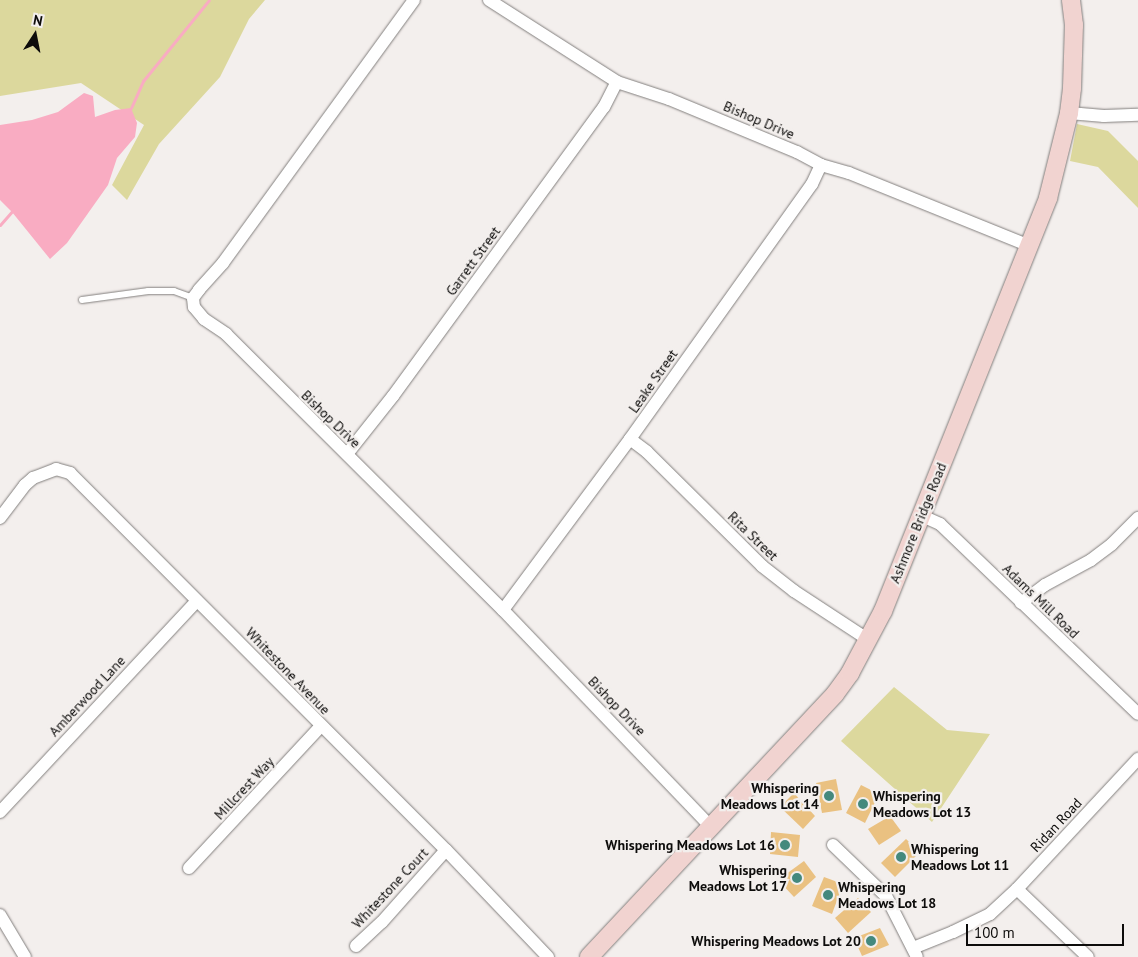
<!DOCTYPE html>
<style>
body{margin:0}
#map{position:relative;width:1138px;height:957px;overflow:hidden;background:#f3efed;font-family:"PT Sans",sans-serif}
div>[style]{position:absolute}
.green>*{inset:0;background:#dcd89d}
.water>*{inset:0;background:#f9acc2}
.stream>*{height:3px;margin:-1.5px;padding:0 1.5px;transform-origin:1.5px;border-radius:1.5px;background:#f9acc2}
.building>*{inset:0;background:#eac181}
.roads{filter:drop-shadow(0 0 1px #827f7d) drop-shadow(0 0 1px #827f7d)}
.service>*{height:6px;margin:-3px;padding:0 3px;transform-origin:3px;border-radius:3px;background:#fff}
.minor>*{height:12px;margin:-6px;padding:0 6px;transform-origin:6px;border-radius:6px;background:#fff}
.secondary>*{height:18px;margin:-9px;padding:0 9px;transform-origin:9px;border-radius:9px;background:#f1d3d0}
.dots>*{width:14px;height:14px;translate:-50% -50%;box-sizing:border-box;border:2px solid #f3efed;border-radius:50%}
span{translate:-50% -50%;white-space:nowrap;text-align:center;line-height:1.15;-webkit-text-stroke:4.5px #f3efed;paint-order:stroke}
.street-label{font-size:14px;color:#0d0c0b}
.poi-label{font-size:14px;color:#0d0c0b;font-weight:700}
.right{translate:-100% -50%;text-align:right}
.left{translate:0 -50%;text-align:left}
.north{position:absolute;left:10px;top:10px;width:50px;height:50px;-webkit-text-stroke:4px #f3efed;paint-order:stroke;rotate:11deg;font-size:14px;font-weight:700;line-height:20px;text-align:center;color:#0d0c0b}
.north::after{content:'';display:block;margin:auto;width:18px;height:22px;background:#0d0c0b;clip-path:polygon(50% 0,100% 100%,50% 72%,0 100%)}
.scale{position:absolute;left:966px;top:924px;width:158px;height:22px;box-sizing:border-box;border:2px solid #0d0c0b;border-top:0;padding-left:6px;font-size:15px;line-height:18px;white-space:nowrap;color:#0d0c0b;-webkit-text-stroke:4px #f3efed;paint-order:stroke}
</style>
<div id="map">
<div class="green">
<div style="clip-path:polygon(0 0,265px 0,249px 19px,220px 77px,159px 144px,127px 200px,112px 185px,144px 125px,81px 83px,0 96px)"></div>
<div style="clip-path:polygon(1077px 124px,1108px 131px,1138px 161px,1138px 208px,1098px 167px,1070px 161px)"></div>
<div style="clip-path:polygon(894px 687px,947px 730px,990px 734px,932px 822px,841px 741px)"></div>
</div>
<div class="water">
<div style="clip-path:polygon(84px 93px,93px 96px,95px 117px,115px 110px,131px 108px,137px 123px,135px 137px,117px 158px,108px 185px,67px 243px,50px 259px,12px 212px,0 200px,0 125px,32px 120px,58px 112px)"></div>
</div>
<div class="stream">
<div style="left:131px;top:108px;width:30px;rotate:-66deg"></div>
<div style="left:143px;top:81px;width:104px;rotate:-50.8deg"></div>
<div style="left:0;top:225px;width:18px;rotate:-49deg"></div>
</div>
<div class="building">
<div style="clip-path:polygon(836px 779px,842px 810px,822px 813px,816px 783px)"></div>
<div style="clip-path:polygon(861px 785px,879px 794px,865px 823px,846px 813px)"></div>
<div style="clip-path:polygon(794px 793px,815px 816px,803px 829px,780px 807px)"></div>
<div style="clip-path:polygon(890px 816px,901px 831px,879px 845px,868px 829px)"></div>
<div style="clip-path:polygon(771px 832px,800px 835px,798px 857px,770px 854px)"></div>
<div style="clip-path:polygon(906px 839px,920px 852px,895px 877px,881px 863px)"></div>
<div style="clip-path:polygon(804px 861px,816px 877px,794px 897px,778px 880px)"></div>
<div style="clip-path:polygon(824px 877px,843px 884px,832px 914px,812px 906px)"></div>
<div style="clip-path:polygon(858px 898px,871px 912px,848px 933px,835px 918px)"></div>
<div style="clip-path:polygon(880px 928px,889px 945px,862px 956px,854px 938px)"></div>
</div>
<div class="roads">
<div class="service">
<div style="left:82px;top:300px;width:67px;rotate:-7.8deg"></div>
<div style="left:148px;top:291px;width:26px"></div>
<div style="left:174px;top:291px;width:20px;rotate:20deg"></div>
</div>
<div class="minor">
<div style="left:414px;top:0;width:325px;rotate:126deg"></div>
<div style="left:223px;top:263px;width:36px;rotate:132deg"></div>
<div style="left:199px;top:290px;width:10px;rotate:127deg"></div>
<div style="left:193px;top:298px;width:9px;rotate:84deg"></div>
<div style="left:194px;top:307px;width:16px;rotate:50deg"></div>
<div style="left:204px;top:319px;width:27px;rotate:34deg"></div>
<div style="left:226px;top:334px;width:391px;rotate:44.9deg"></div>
<div style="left:503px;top:610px;width:301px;rotate:46.2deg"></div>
<div style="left:489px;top:0;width:152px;rotate:32.6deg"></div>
<div style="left:617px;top:82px;width:55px;rotate:18.1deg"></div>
<div style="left:669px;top:99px;width:139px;rotate:22.5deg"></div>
<div style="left:797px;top:152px;width:27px;rotate:28deg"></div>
<div style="left:821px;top:165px;width:29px;rotate:16deg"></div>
<div style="left:849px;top:173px;width:195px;rotate:22deg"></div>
<div style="left:1069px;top:113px;width:35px;rotate:5deg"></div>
<div style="left:1104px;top:116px;width:34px;rotate:-2deg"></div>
<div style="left:630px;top:439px;width:21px;rotate:37deg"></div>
<div style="left:647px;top:452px;width:162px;rotate:44.7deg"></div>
<div style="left:762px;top:566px;width:41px;rotate:38deg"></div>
<div style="left:794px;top:591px;width:87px;rotate:33.3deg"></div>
<div style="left:347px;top:454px;width:74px;rotate:-51.6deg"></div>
<div style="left:393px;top:396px;width:358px;rotate:-53.9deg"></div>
<div style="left:604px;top:107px;width:28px;rotate:-63deg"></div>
<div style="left:920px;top:515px;width:22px;rotate:24deg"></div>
<div style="left:940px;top:524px;width:274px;rotate:43.8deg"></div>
<div style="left:0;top:518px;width:41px;rotate:-52.9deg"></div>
<div style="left:25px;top:485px;width:11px;rotate:-41deg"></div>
<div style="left:33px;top:478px;width:25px;rotate:-21deg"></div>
<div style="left:56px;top:469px;width:15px;rotate:16deg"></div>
<div style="left:70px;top:473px;width:532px;rotate:45.08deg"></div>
<div style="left:446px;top:850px;width:148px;rotate:46.4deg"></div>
<div style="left:1021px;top:603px;width:30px;rotate:-37deg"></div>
<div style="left:1045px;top:585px;width:52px;rotate:-28.5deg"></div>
<div style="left:1091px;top:560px;width:26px;rotate:-37deg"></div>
<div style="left:1112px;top:544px;width:37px;rotate:-45deg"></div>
<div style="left:503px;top:610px;width:213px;rotate:-53.4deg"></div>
<div style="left:630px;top:439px;width:313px;rotate:-54.5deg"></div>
<div style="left:812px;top:184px;width:21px;rotate:-65deg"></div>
<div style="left:0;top:812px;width:287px;rotate:-47deg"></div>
<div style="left:833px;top:845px;width:74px;rotate:43.9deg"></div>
<div style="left:886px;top:896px;width:68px;rotate:63.1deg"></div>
<div style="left:189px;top:868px;width:194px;rotate:-47.1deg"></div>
<div style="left:1017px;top:889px;width:98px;rotate:43.8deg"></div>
<div style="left:0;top:915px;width:49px;rotate:59.2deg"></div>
<div style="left:356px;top:946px;width:35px;rotate:-43deg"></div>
<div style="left:382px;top:922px;width:96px;rotate:-48.4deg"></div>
<div style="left:913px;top:948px;width:43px;rotate:-21.8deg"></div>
<div style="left:953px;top:932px;width:41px;rotate:-25.9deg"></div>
<div style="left:990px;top:914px;width:37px;rotate:-43deg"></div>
<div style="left:1017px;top:889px;width:178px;rotate:-47.1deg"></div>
</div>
<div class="secondary">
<div style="left:589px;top:957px;width:360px;rotate:-46.9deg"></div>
<div style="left:835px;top:694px;width:26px;rotate:-54deg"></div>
<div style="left:850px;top:673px;width:70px;rotate:-62deg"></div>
<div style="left:883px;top:611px;width:445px;rotate:-68.2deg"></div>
<div style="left:1048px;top:198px;width:88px;rotate:-76.1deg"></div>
<div style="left:1069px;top:113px;width:25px;rotate:-83deg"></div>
<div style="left:1072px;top:88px;width:63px;rotate:-88.2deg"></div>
<div style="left:1074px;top:25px;width:25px;rotate:-97deg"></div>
</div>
</div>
<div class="dots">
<div style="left:829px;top:796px;background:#45897d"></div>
<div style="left:863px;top:804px;background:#45897d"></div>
<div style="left:785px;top:845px;background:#45897d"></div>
<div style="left:901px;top:857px;background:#45897d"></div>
<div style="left:797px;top:878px;background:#45897d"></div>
<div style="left:828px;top:895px;background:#45897d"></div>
<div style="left:871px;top:941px;background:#45897d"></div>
</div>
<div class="street-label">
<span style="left:759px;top:120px;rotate:23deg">Bishop Drive</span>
<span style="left:473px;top:261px;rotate:-54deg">Garrett Street</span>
<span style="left:653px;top:381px;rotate:-55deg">Leake Street</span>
<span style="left:331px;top:419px;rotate:44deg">Bishop Drive</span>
<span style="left:918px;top:523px;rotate:-68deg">Ashmore Bridge Road</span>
<span style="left:753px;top:536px;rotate:44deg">Rita Street</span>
<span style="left:1041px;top:601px;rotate:44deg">Adams Mill Road</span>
<span style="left:288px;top:671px;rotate:46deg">Whitestone Avenue</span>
<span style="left:87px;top:696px;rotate:-47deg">Amberwood Lane</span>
<span style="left:617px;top:706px;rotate:46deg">Bishop Drive</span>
<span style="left:244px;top:788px;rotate:-47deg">Millcrest Way</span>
<span style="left:1056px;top:825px;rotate:-47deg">Ridan Road</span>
<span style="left:390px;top:888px;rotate:-47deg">Whitestone Court</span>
</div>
<div class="poi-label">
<span class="right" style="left:819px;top:796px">Whispering<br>Meadows Lot 14</span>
<span class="left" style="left:873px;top:804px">Whispering<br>Meadows Lot 13</span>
<span class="right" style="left:775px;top:845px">Whispering Meadows Lot 16</span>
<span class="left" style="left:911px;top:857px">Whispering<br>Meadows Lot 11</span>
<span class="right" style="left:787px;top:878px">Whispering<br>Meadows Lot 17</span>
<span class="left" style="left:838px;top:895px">Whispering<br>Meadows Lot 18</span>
<span class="right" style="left:861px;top:941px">Whispering Meadows Lot 20</span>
</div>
<div class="north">N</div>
<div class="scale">100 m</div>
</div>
